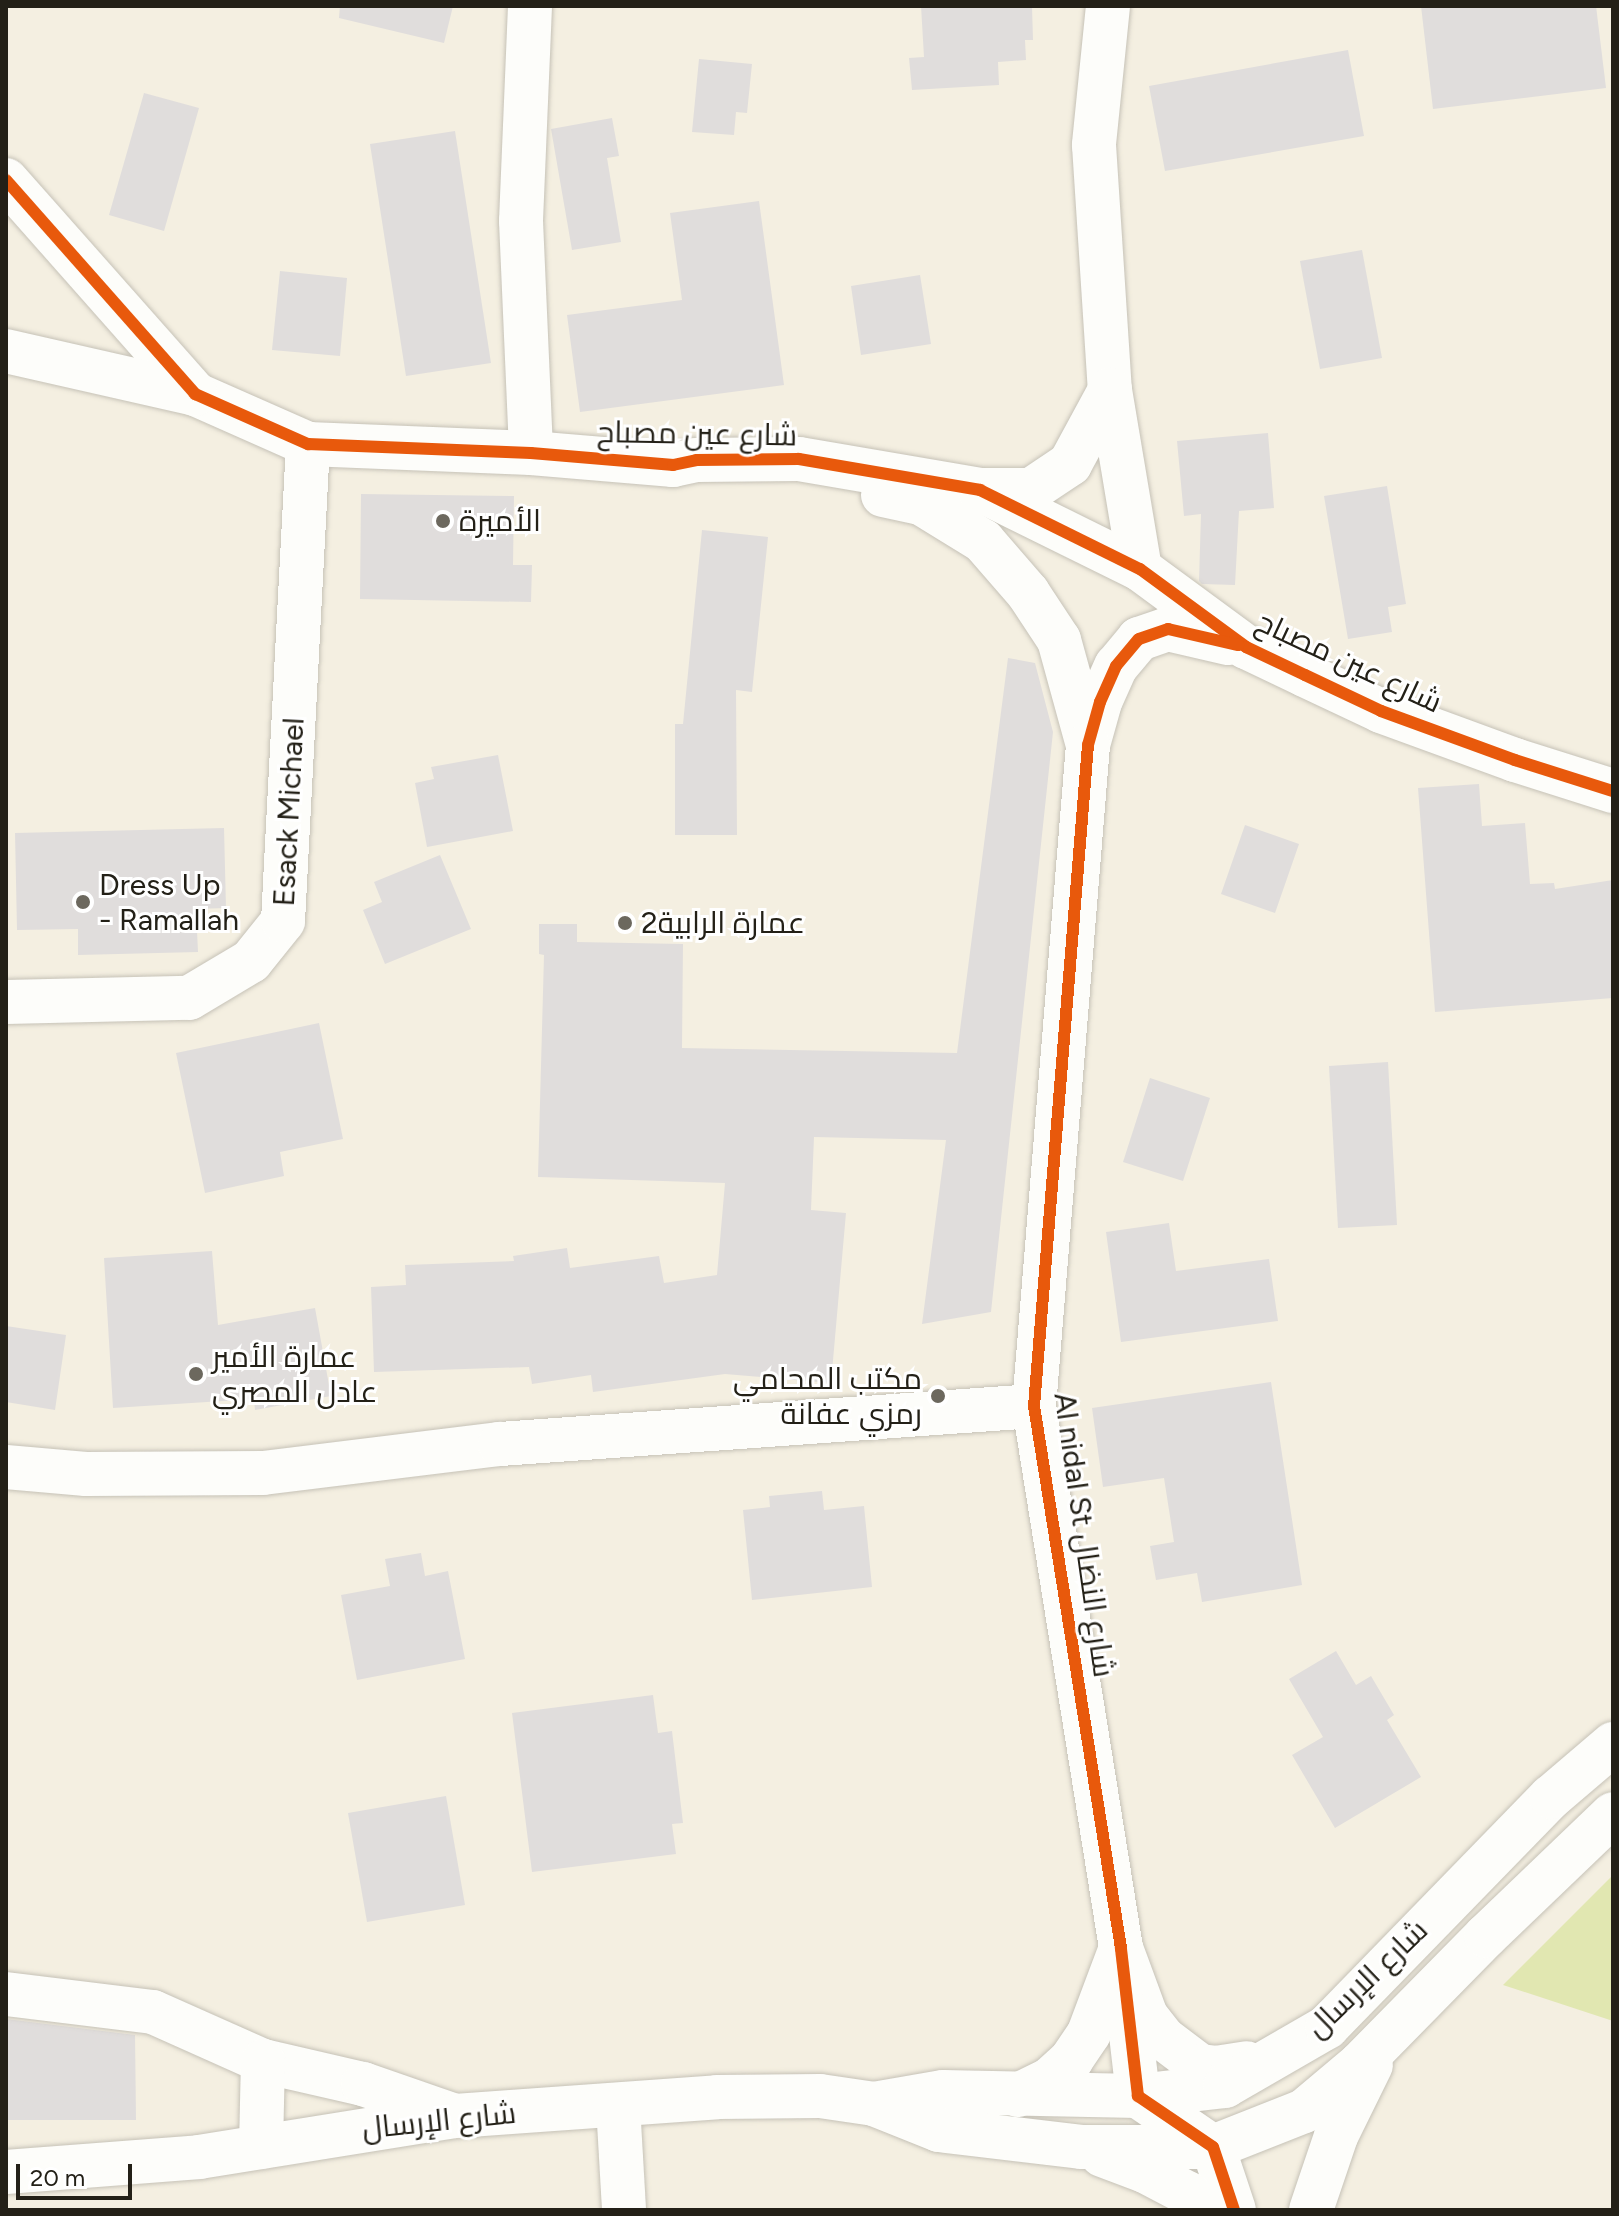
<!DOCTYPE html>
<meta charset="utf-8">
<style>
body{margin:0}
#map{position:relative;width:1619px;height:2216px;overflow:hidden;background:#f4efe1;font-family:Figtree,Cairo,sans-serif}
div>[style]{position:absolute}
.green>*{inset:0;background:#e1e7b1}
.building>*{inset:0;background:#e0dddc}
.roads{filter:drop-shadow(0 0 2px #c6c2b7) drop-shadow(0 0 2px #c6c2b7)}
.minor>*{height:44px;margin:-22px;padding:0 22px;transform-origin:22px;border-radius:22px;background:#fdfdfa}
.secondary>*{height:44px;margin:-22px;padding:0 22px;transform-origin:22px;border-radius:22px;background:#fdfdfa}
.cycleway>*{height:12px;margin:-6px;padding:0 6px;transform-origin:6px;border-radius:6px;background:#e8590c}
.dots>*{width:22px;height:22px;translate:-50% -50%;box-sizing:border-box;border:4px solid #fff;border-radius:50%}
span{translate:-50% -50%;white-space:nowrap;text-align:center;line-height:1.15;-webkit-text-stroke:6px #fff;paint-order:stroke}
.street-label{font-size:30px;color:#232017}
.poi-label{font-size:30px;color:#232017}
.left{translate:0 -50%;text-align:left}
.right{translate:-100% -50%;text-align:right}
.frame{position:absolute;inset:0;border:8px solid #232017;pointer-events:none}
.scale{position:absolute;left:16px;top:2164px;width:116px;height:36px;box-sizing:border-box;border:4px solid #232017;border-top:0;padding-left:10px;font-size:24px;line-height:28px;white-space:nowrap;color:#232017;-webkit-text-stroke:6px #fff;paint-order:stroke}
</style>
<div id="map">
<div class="green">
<div style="clip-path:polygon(1613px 1875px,1613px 2021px,1503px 1985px)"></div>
</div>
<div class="building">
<div style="clip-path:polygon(340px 6px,453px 6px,444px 43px,339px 18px)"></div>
<div style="clip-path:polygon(921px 6px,1032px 6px,1033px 40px,1025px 40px,1026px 60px,998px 62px,999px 85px,912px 90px,909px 58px,924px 57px)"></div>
<div style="clip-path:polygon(1421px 6px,1596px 6px,1606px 88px,1433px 109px)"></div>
<div style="clip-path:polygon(1348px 50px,1364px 136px,1165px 171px,1149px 86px)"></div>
<div style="clip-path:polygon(699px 59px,752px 64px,747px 113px,736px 112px,734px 135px,692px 132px)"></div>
<div style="clip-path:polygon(144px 93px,199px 108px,164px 231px,109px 215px)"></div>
<div style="clip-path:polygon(612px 118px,619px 156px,607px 158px,621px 242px,572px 250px,551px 129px)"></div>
<div style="clip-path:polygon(455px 131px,491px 363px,406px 376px,370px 144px)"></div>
<div style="clip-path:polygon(759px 201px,784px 385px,580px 412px,567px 315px,682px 300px,670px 213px)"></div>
<div style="clip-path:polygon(1362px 250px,1382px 358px,1320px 369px,1300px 261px)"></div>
<div style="clip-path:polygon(280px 271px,347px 278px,340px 356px,272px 350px)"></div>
<div style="clip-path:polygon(920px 275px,931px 344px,861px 355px,851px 286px)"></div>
<div style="clip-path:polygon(1268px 433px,1274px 508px,1239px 511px,1235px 585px,1202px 584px,1199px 581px,1201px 514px,1184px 516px,1177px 441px)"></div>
<div style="clip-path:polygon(1387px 486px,1406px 604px,1388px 607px,1392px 632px,1348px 639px,1324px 496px)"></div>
<div style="clip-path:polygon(361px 494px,514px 496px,513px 565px,532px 565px,531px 602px,360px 599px)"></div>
<div style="clip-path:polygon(702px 530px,768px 537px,752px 692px,736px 690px,737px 835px,675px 835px,675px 724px,683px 724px)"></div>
<div style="clip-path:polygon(1008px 658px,1035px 663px,1053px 732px,991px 1312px,922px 1324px,946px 1140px,814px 1137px,811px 1210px,846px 1213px,831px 1383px,725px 1374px,593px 1392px,591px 1375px,532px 1384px,529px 1367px,374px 1372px,371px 1287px,406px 1285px,405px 1265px,514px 1261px,513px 1256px,567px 1248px,570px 1268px,659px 1256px,664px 1283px,717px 1275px,725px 1183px,538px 1177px,544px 955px,539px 954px,539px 924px,577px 924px,577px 942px,683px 944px,682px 1048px,957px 1053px)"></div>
<div style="clip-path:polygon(498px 755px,513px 831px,427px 847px,415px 783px,434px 779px,431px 767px)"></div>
<div style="clip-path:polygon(1479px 784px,1482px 826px,1525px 823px,1530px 884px,1554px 883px,1555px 889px,1613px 880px,1613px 998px,1435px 1012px,1418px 788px)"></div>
<div style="clip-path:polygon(1245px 825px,1299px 844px,1275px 913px,1221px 894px)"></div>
<div style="clip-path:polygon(224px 828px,226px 908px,196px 909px,198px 952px,78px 955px,78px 929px,17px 930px,15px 833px)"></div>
<div style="clip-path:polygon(440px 855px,471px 929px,385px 964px,363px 910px,382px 902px,374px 882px)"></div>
<div style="clip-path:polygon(319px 1023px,343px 1139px,280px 1152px,284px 1176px,205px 1193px,176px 1053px)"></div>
<div style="clip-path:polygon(1388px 1062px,1397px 1225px,1338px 1228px,1329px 1066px)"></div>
<div style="clip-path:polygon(1150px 1078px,1210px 1098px,1183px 1181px,1123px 1162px)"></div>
<div style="clip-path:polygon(1169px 1223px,1176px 1271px,1269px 1259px,1278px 1321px,1121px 1342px,1106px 1232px)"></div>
<div style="clip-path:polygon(212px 1251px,218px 1325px,315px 1308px,331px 1396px,255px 1410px,254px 1399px,113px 1408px,104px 1258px)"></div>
<div style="clip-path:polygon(6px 1326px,66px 1335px,55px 1410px,6px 1402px)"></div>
<div style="clip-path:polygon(1271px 1382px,1302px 1585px,1202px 1602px,1197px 1573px,1156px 1580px,1150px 1546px,1174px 1542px,1164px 1478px,1103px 1487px,1092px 1408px)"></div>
<div style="clip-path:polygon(822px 1491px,824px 1510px,864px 1506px,872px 1587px,752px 1600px,743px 1510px,770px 1507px,769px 1496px)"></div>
<div style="clip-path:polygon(421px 1553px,425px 1576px,448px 1571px,465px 1659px,357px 1680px,341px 1595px,390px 1586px,385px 1559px)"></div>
<div style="clip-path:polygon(1336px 1651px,1356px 1685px,1371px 1676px,1394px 1715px,1387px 1720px,1421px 1777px,1335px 1828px,1292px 1755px,1323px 1737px,1289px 1679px)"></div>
<div style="clip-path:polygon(653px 1695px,658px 1733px,672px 1731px,683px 1823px,672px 1824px,676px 1854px,532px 1872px,512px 1713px)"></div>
<div style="clip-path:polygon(446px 1796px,465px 1905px,367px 1922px,348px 1813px)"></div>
<div style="clip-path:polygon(6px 2019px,135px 2035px,136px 2120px,6px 2120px)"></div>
</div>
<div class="roads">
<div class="minor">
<div style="left:530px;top:6px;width:215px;rotate:92.4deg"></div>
<div style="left:521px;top:221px;width:232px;rotate:87.5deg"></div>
<div style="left:1108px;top:6px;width:140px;rotate:95.8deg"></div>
<div style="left:1094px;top:145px;width:246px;rotate:86.3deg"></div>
<div style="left:1110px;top:390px;width:181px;rotate:80.5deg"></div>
<div style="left:6px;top:180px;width:286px;rotate:48.5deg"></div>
<div style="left:195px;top:394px;width:124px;rotate:23.9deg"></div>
<div style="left:308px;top:444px;width:223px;rotate:2.3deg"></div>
<div style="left:531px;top:453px;width:143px;rotate:4.8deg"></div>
<div style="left:673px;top:465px;width:24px;rotate:-12deg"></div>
<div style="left:696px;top:460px;width:103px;rotate:-0.6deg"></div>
<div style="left:799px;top:459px;width:184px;rotate:9.7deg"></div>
<div style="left:980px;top:490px;width:178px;rotate:26.3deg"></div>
<div style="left:1140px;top:569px;width:132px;rotate:36.3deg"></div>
<div style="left:1246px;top:647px;width:65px;rotate:25.4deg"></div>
<div style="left:1305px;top:675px;width:84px;rotate:25.3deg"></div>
<div style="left:1381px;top:711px;width:143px;rotate:20.1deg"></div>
<div style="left:1515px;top:760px;width:103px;rotate:17.6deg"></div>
<div style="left:6px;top:351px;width:194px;rotate:12.8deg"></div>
<div style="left:980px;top:490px;width:51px"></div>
<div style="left:1031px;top:490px;width:47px;rotate:-33.7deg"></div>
<div style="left:1070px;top:464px;width:84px;rotate:-61.6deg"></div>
<div style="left:883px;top:495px;width:39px;rotate:12deg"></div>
<div style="left:921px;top:503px;width:73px;rotate:31.5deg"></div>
<div style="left:983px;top:541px;width:69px;rotate:49.1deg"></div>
<div style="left:1028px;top:593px;width:56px;rotate:56.6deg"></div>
<div style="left:1059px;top:640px;width:109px;rotate:74.6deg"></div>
<div style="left:1228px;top:643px;width:62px;rotate:-166.9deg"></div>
<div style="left:1168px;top:629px;width:31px;rotate:161deg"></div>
<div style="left:1139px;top:639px;width:35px;rotate:130deg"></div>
<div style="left:1116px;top:666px;width:39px;rotate:114deg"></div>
<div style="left:1100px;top:702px;width:45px;rotate:105.6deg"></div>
<div style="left:1088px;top:745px;width:663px;rotate:94.67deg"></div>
<div style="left:1034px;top:1406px;width:549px;rotate:80.88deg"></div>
<div style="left:1121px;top:1948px;width:149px;rotate:83.4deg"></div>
<div style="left:1138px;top:2096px;width:91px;rotate:34.2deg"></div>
<div style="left:1213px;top:2147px;width:66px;rotate:71.6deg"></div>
<div style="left:6px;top:1002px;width:183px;rotate:-1.3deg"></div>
<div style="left:189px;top:998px;width:72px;rotate:-30.8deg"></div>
<div style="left:251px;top:961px;width:51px;rotate:-51.3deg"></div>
<div style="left:283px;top:921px;width:478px;rotate:-87deg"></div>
<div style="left:6px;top:1467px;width:80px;rotate:5deg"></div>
<div style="left:86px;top:1474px;width:177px;rotate:-0.3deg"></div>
<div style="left:263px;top:1473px;width:239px;rotate:-7deg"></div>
<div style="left:500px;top:1444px;width:535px;rotate:-4.07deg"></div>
<div style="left:6px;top:1994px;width:148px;rotate:7deg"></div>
<div style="left:153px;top:2012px;width:120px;rotate:24deg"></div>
<div style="left:263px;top:2061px;width:103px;rotate:13deg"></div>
<div style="left:363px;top:2084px;width:97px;rotate:19.2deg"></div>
<div style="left:618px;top:2105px;width:105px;rotate:86.7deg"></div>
<div style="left:261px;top:2147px;width:86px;rotate:-88.7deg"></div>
</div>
<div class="secondary">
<div style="left:1121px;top:1948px;width:72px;rotate:69.8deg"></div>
<div style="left:1146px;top:2016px;width:28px;rotate:52deg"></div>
<div style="left:1163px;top:2038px;width:46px;rotate:37.1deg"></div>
<div style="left:1200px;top:2066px;width:16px;rotate:7deg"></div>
<div style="left:1216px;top:2068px;width:31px;rotate:-9deg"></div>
<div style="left:1018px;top:2095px;width:34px;rotate:-26deg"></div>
<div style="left:1049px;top:2080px;width:30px;rotate:-42deg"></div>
<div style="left:1071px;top:2060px;width:32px;rotate:-56deg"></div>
<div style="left:1089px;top:2033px;width:91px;rotate:-69.4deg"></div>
<div style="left:874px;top:2104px;width:70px;rotate:-9.9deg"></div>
<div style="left:943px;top:2092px;width:195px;rotate:1.2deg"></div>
<div style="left:1138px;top:2096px;width:88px;rotate:-6.6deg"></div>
<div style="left:1225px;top:2086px;width:118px;rotate:-30deg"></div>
<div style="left:1327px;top:2027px;width:321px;rotate:-45.8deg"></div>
<div style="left:1551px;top:1797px;width:82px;rotate:-40.5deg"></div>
<div style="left:1102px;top:2155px;width:46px;rotate:20.4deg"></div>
<div style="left:1145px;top:2171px;width:50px;rotate:27.6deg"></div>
<div style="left:1189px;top:2194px;width:21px;rotate:51deg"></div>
<div style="left:6px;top:2172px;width:194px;rotate:-4.4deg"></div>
<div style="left:199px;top:2157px;width:259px;rotate:-9.1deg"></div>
<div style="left:455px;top:2116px;width:263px;rotate:-4.1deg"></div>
<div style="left:717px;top:2097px;width:103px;rotate:-0.6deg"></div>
<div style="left:820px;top:2096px;width:55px;rotate:8.4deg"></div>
<div style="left:874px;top:2104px;width:70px;rotate:21.8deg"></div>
<div style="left:939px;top:2130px;width:143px;rotate:6.8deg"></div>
<div style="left:1081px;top:2147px;width:132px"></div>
<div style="left:1213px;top:2147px;width:98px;rotate:-21.6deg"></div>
<div style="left:1304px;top:2111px;width:73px;rotate:-40deg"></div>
<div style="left:1360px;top:2064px;width:180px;rotate:-45.5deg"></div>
<div style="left:1486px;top:1936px;width:176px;rotate:-43.8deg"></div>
<div style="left:1311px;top:2210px;width:78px;rotate:-71.3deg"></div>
<div style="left:1336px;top:2136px;width:79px;rotate:-63.8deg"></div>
</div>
</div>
<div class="cycleway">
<div style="left:6px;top:180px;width:286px;rotate:48.5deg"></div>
<div style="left:195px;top:394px;width:124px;rotate:23.9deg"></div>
<div style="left:308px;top:444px;width:223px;rotate:2.3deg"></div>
<div style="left:531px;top:453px;width:143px;rotate:4.8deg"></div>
<div style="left:673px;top:465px;width:24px;rotate:-12deg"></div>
<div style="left:696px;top:460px;width:103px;rotate:-0.6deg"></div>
<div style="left:799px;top:459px;width:184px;rotate:9.7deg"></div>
<div style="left:980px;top:490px;width:178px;rotate:26.3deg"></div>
<div style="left:1140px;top:569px;width:132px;rotate:36.3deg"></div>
<div style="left:1246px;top:647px;width:65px;rotate:25.4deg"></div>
<div style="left:1305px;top:675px;width:84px;rotate:25.3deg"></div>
<div style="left:1381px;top:711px;width:143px;rotate:20.1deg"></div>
<div style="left:1515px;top:760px;width:103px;rotate:17.6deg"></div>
<div style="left:1234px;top:2210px;width:66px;rotate:-108.4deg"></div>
<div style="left:1213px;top:2147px;width:91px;rotate:-145.8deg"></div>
<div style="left:1138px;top:2096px;width:149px;rotate:-96.6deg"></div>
<div style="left:1121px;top:1948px;width:549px;rotate:-99.12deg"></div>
<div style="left:1034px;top:1406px;width:663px;rotate:-85.33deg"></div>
<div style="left:1088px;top:745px;width:45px;rotate:-74.4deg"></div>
<div style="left:1100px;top:702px;width:39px;rotate:-66deg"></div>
<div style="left:1116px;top:666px;width:35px;rotate:-50deg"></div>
<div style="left:1139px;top:639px;width:31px;rotate:-19deg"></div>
<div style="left:1168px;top:629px;width:72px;rotate:12.9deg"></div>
</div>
<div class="dots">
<div style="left:443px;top:521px;background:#6c685e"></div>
<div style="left:83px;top:902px;background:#6c685e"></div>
<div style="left:625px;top:923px;background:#6c685e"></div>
<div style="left:196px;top:1374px;background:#6c685e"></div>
<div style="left:938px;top:1396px;background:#6c685e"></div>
</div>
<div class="street-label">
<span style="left:697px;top:434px;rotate:1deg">شارع عين مصباح</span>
<span style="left:1349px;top:662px;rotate:25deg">شارع عين مصباح</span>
<span style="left:289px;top:812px;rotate:-87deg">Esack Michael</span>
<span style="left:1084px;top:1535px;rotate:82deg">Al nidal St شارع النضال</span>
<span style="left:1367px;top:1979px;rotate:-44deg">شارع الإرسال</span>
<span style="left:439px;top:2121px;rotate:-6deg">شارع الإرسال</span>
</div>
<div class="poi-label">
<span class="left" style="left:459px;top:521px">الأميرة</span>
<span class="left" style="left:99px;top:902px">Dress Up<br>- Ramallah</span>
<span class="left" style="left:641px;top:923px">عمارة الرابية2</span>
<span class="left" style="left:212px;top:1374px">عمارة الأمير<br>عادل المصري</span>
<span class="right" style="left:922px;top:1396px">مكتب المحامي<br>رمزي عفانة</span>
</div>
<div class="frame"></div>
<div class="scale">20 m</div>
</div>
